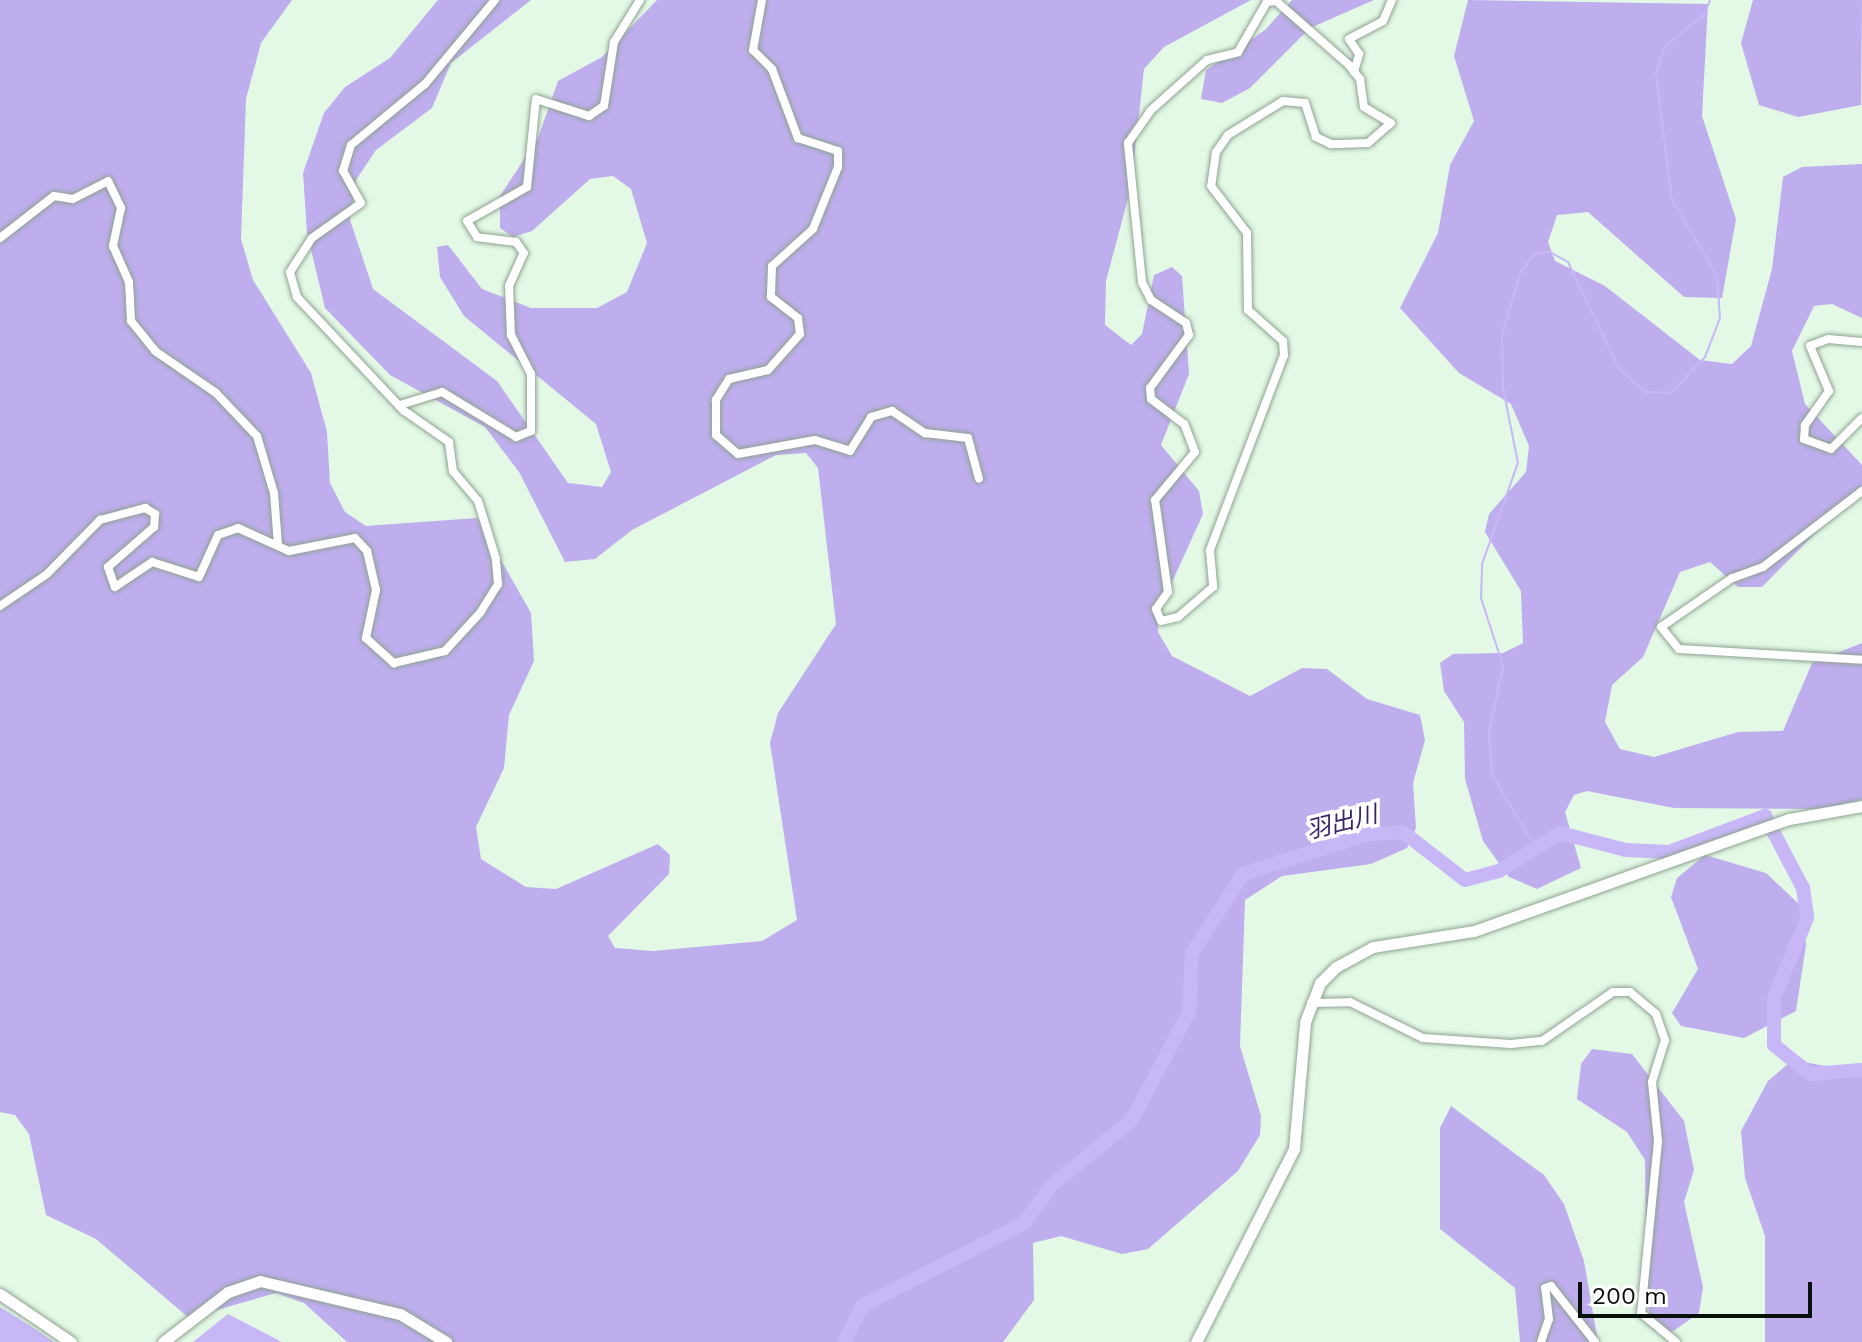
<!DOCTYPE html>
<meta charset="utf-8">
<style>
body{margin:0}
#map{position:relative;width:1862px;height:1342px;overflow:hidden;background:#e3f9e6;font-family:"Work Sans","Noto Sans JP",sans-serif}
div>[style]{position:absolute}
.forest>*{inset:0;background:#beaeee}
.water>*{inset:0;background:#c7b7f7}
.stream>*{height:2px;margin:-1px;padding:0 1px;transform-origin:1px;border-radius:1px;background:#c7b7f7}
.river>*{height:14px;margin:-7px;padding:0 7px;transform-origin:7px;border-radius:7px;background:#c7b7f7}
.roads{filter:drop-shadow(0 0 2px #8ea391) drop-shadow(0 0 2px #8ea391)}
.street>*{height:8px;margin:-4px;padding:0 4px;transform-origin:4px;border-radius:4px;background:#fff}
.secondary>*{height:11px;margin:-5.5px;padding:0 5.5px;transform-origin:5.5px;border-radius:5.5px;background:#fff}
span{translate:-50% -50%;white-space:nowrap;text-align:center;line-height:1.15;-webkit-text-stroke:7px #fff;paint-order:stroke}
.water-label{font-size:24px;color:#3c216a;font-style:italic}
.scale{position:absolute;left:1578px;top:1282px;width:234px;height:36px;box-sizing:border-box;border:4px solid #08100a;border-top:0;padding-left:10px;font-size:24px;line-height:28px;white-space:nowrap;color:#08100a;-webkit-text-stroke:6px #fff;paint-order:stroke}
</style>
<div id="map">
<div class="forest">
<div style="clip-path:polygon(0 0,292px 0,261px 43px,246px 99px,241px 239px,253px 280px,311px 373px,327px 432px,330px 483px,345px 512px,366px 526px,477px 518px,531px 613px,534px 661px,509px 715px,504px 768px,476px 827px,481px 859px,526px 887px,556px 889px,658px 844px,670px 855px,669px 874px,608px 936px,615px 948px,653px 951px,762px 941px,797px 920px,770px 743px,778px 713px,836px 624px,818px 468px,806px 453px,776px 455px,632px 530px,595px 559px,565px 562px,519px 472px,485px 427px,390px 375px,325px 308px,307px 233px,303px 173px,324px 113px,345px 87px,390px 58px,438px 0,531px 0,451px 63px,432px 108px,376px 150px,356px 180px,350px 220px,373px 289px,497px 381px,568px 483px,602px 487px,611px 472px,596px 424px,464px 316px,440px 277px,437px 247px,448px 245px,482px 289px,531px 308px,597px 308px,627px 292px,647px 243px,631px 189px,613px 176px,590px 179px,532px 231px,513px 237px,500px 228px,500px 196px,538px 138px,558px 81px,602px 57px,657px 0,1251px 0,1164px 47px,1144px 69px,1131px 187px,1106px 281px,1105px 325px,1131px 345px,1142px 334px,1154px 275px,1172px 267px,1182px 276px,1189px 374px,1161px 445px,1199px 491px,1203px 514px,1159px 611px,1158px 632px,1172px 656px,1250px 696px,1302px 668px,1327px 669px,1367px 699px,1420px 715px,1425px 740px,1413px 783px,1416px 828px,1407px 848px,1371px 864px,1282px 876px,1245px 900px,1240px 1046px,1261px 1116px,1260px 1135px,1238px 1171px,1148px 1249px,1122px 1254px,1061px 1236px,1033px 1243px,1034px 1300px,1003px 1342px,347px 1342px,304px 1303px,276px 1293px,189px 1318px,96px 1239px,46px 1215px,29px 1134px,15px 1115px,0 1112px)"></div>
<div style="clip-path:polygon(1292px 0,1374px 0,1310px 28px,1250px 88px,1222px 103px,1201px 99px,1206px 70px,1265px 30px)"></div>
<div style="clip-path:polygon(1468px 0,1708px 4px,1702px 116px,1736px 219px,1722px 298px,1684px 297px,1588px 212px,1557px 215px,1548px 242px,1555px 261px,1605px 286px,1700px 360px,1732px 364px,1751px 346px,1772px 269px,1783px 177px,1802px 167px,1862px 164px,1862px 318px,1832px 304px,1814px 306px,1792px 351px,1805px 404px,1862px 465px,1862px 486px,1762px 587px,1738px 587px,1710px 562px,1680px 572px,1643px 657px,1612px 685px,1605px 722px,1620px 749px,1654px 757px,1738px 732px,1783px 731px,1812px 663px,1862px 643px,1862px 800px,1820px 809px,1674px 808px,1587px 791px,1574px 795px,1565px 812px,1581px 868px,1537px 889px,1509px 877px,1483px 841px,1465px 779px,1464px 722px,1444px 691px,1440px 663px,1453px 654px,1503px 653px,1523px 643px,1521px 591px,1485px 532px,1489px 514px,1526px 472px,1529px 446px,1511px 404px,1459px 373px,1400px 308px,1438px 233px,1450px 165px,1474px 121px,1454px 56px)"></div>
<div style="clip-path:polygon(1753px 0,1862px 0,1861px 105px,1798px 117px,1759px 105px,1741px 43px)"></div>
<div style="clip-path:polygon(1705px 855px,1766px 873px,1803px 908px,1806px 945px,1796px 1011px,1744px 1038px,1681px 1026px,1672px 1013px,1698px 969px,1671px 897px,1677px 878px)"></div>
<div style="clip-path:polygon(1592px 1049px,1632px 1054px,1684px 1121px,1694px 1170px,1684px 1202px,1703px 1287px,1699px 1313px,1672px 1332px,1653px 1330px,1647px 1302px,1645px 1160px,1627px 1132px,1577px 1099px,1581px 1064px)"></div>
<div style="clip-path:polygon(1804px 1062px,1862px 1073px,1862px 1342px,1765px 1342px,1765px 1236px,1745px 1178px,1741px 1131px,1768px 1081px,1789px 1063px)"></div>
<div style="clip-path:polygon(1451px 1106px,1544px 1175px,1564px 1204px,1584px 1261px,1598px 1342px,1520px 1342px,1515px 1288px,1440px 1229px,1440px 1128px)"></div>
</div>
<div class="water">
<div style="clip-path:polygon(0 1307px,29px 1325px,54px 1342px,0 1342px)"></div>
<div style="clip-path:polygon(228px 1314px,282px 1342px,193px 1342px)"></div>
</div>
<div class="stream">
<div style="left:1533px;top:844px;width:81px;rotate:-120.4deg"></div>
<div style="left:1492px;top:774px;width:42px;rotate:-94.1deg"></div>
<div style="left:1489px;top:732px;width:67px;rotate:-78deg"></div>
<div style="left:1503px;top:666px;width:71px;rotate:-107.9deg"></div>
<div style="left:1481px;top:598px;width:34px;rotate:-88deg"></div>
<div style="left:1482px;top:564px;width:107px;rotate:-70.4deg"></div>
<div style="left:1518px;top:463px;width:76px;rotate:-101.3deg"></div>
<div style="left:1503px;top:388px;width:53px;rotate:-91.1deg"></div>
<div style="left:1502px;top:335px;width:67px;rotate:-73.5deg"></div>
<div style="left:1521px;top:271px;width:23px;rotate:-52deg"></div>
<div style="left:1535px;top:253px;width:15px;rotate:-4deg"></div>
<div style="left:1550px;top:252px;width:21px;rotate:29deg"></div>
<div style="left:1568px;top:262px;width:116px;rotate:64.5deg"></div>
<div style="left:1618px;top:367px;width:37px;rotate:43deg"></div>
<div style="left:1645px;top:392px;width:26px;rotate:2deg"></div>
<div style="left:1671px;top:393px;width:50px;rotate:-46.6deg"></div>
<div style="left:1705px;top:357px;width:42px;rotate:-69deg"></div>
<div style="left:1720px;top:318px;width:42px;rotate:-94.1deg"></div>
<div style="left:1717px;top:276px;width:88px;rotate:-120.6deg"></div>
<div style="left:1672px;top:200px;width:128px;rotate:-97.2deg"></div>
<div style="left:1656px;top:73px;width:28px;rotate:-72deg"></div>
<div style="left:1665px;top:46px;width:50px;rotate:-38.5deg"></div>
<div style="left:1704px;top:15px;width:16px;rotate:-68deg"></div>
</div>
<div class="river">
<div style="left:844px;top:1342px;width:40px;rotate:-63.4deg"></div>
<div style="left:862px;top:1306px;width:182px;rotate:-27.1deg"></div>
<div style="left:1024px;top:1223px;width:47px;rotate:-53.6deg"></div>
<div style="left:1052px;top:1185px;width:103px;rotate:-39.1deg"></div>
<div style="left:1132px;top:1120px;width:122px;rotate:-62.2deg"></div>
<div style="left:1189px;top:1012px;width:59px;rotate:-87.1deg"></div>
<div style="left:1192px;top:953px;width:94px;rotate:-57.2deg"></div>
<div style="left:1243px;top:874px;width:131px;rotate:-17.7deg"></div>
<div style="left:1368px;top:834px;width:35px;rotate:-3deg"></div>
<div style="left:1403px;top:832px;width:78px;rotate:37.7deg"></div>
<div style="left:1465px;top:880px;width:35px;rotate:-15deg"></div>
<div style="left:1499px;top:871px;width:72px;rotate:-31.9deg"></div>
<div style="left:1560px;top:833px;width:68px;rotate:14.4deg"></div>
<div style="left:1626px;top:850px;width:43px;rotate:2.7deg"></div>
<div style="left:1669px;top:852px;width:103px;rotate:-20.6deg"></div>
<div style="left:1765px;top:816px;width:81px;rotate:62.2deg"></div>
<div style="left:1803px;top:888px;width:30px;rotate:82deg"></div>
<div style="left:1807px;top:918px;width:87px;rotate:112.4deg"></div>
<div style="left:1774px;top:998px;width:47px;rotate:90deg"></div>
<div style="left:1774px;top:1045px;width:46px;rotate:38.9deg"></div>
<div style="left:1810px;top:1074px;width:52px;rotate:-4.4deg"></div>
</div>
<div class="roads">
<div class="street">
<div style="left:762px;top:0;width:51px;rotate:100.2deg"></div>
<div style="left:753px;top:50px;width:27px;rotate:45deg"></div>
<div style="left:772px;top:69px;width:74px;rotate:69.4deg"></div>
<div style="left:798px;top:138px;width:42px;rotate:18deg"></div>
<div style="left:838px;top:151px;width:16px;rotate:90deg"></div>
<div style="left:838px;top:167px;width:67px;rotate:112deg"></div>
<div style="left:813px;top:229px;width:55px;rotate:137.9deg"></div>
<div style="left:772px;top:266px;width:31px;rotate:92deg"></div>
<div style="left:771px;top:297px;width:34px;rotate:38deg"></div>
<div style="left:798px;top:318px;width:16px;rotate:83deg"></div>
<div style="left:800px;top:334px;width:48px;rotate:131.6deg"></div>
<div style="left:768px;top:370px;width:40px;rotate:167deg"></div>
<div style="left:729px;top:379px;width:25px;rotate:122deg"></div>
<div style="left:716px;top:400px;width:35px;rotate:90deg"></div>
<div style="left:716px;top:435px;width:29px;rotate:41deg"></div>
<div style="left:738px;top:454px;width:78px;rotate:-10.3deg"></div>
<div style="left:815px;top:440px;width:37px;rotate:17deg"></div>
<div style="left:850px;top:451px;width:40px;rotate:-58deg"></div>
<div style="left:871px;top:417px;width:22px;rotate:-16deg"></div>
<div style="left:892px;top:411px;width:40px;rotate:34deg"></div>
<div style="left:925px;top:433px;width:43px;rotate:6.6deg"></div>
<div style="left:968px;top:438px;width:42px;rotate:75deg"></div>
<div style="left:1276px;top:1px;width:97px;rotate:41.2deg"></div>
<div style="left:1349px;top:65px;width:18px;rotate:52deg"></div>
<div style="left:1360px;top:79px;width:28px;rotate:82deg"></div>
<div style="left:1364px;top:107px;width:31px;rotate:31deg"></div>
<div style="left:1391px;top:123px;width:30px;rotate:139deg"></div>
<div style="left:1368px;top:143px;width:37px;rotate:178deg"></div>
<div style="left:1331px;top:144px;width:17px;rotate:-155deg"></div>
<div style="left:1316px;top:137px;width:36px;rotate:-108deg"></div>
<div style="left:1305px;top:103px;width:22px;rotate:-175deg"></div>
<div style="left:1283px;top:101px;width:65px;rotate:148.3deg"></div>
<div style="left:1228px;top:135px;width:21px;rotate:125deg"></div>
<div style="left:1216px;top:152px;width:34px;rotate:98deg"></div>
<div style="left:1211px;top:186px;width:59px;rotate:52.5deg"></div>
<div style="left:1247px;top:233px;width:77px;rotate:89.3deg"></div>
<div style="left:1248px;top:310px;width:47px;rotate:41.5deg"></div>
<div style="left:1283px;top:341px;width:14px;rotate:86deg"></div>
<div style="left:1284px;top:355px;width:209px;rotate:110.8deg"></div>
<div style="left:1210px;top:550px;width:37px;rotate:85deg"></div>
<div style="left:1213px;top:587px;width:46px;rotate:139.4deg"></div>
<div style="left:1178px;top:617px;width:17px;rotate:167deg"></div>
<div style="left:1161px;top:621px;width:13px;rotate:-113deg"></div>
<div style="left:1156px;top:609px;width:21px;rotate:-55deg"></div>
<div style="left:1168px;top:592px;width:93px;rotate:-98deg"></div>
<div style="left:1155px;top:500px;width:62px;rotate:-50.2deg"></div>
<div style="left:1195px;top:452px;width:30px;rotate:-111deg"></div>
<div style="left:1184px;top:424px;width:41px;rotate:-142.9deg"></div>
<div style="left:1151px;top:399px;width:11px;rotate:-95deg"></div>
<div style="left:1150px;top:388px;width:66px;rotate:-53.7deg"></div>
<div style="left:1189px;top:335px;width:12px;rotate:-104deg"></div>
<div style="left:1186px;top:323px;width:42px;rotate:-146.7deg"></div>
<div style="left:1151px;top:300px;width:20px;rotate:-117deg"></div>
<div style="left:1142px;top:282px;width:140px;rotate:-95.8deg"></div>
<div style="left:1128px;top:143px;width:39px;rotate:-55deg"></div>
<div style="left:1150px;top:111px;width:76px;rotate:-41.8deg"></div>
<div style="left:1207px;top:60px;width:32px;rotate:-14deg"></div>
<div style="left:1238px;top:52px;width:58px;rotate:-59.9deg"></div>
<div style="left:1267px;top:2px;width:9px;rotate:-6deg"></div>
<div style="left:1354px;top:72px;width:19px;rotate:-74deg"></div>
<div style="left:1359px;top:54px;width:18px;rotate:-124deg"></div>
<div style="left:1349px;top:39px;width:38px;rotate:-28deg"></div>
<div style="left:1383px;top:21px;width:23px;rotate:-67deg"></div>
<div style="left:0;top:238px;width:68px;rotate:-37.9deg"></div>
<div style="left:54px;top:196px;width:19px;rotate:9deg"></div>
<div style="left:73px;top:199px;width:39px;rotate:-27deg"></div>
<div style="left:108px;top:181px;width:30px;rotate:64deg"></div>
<div style="left:121px;top:208px;width:39px;rotate:102deg"></div>
<div style="left:113px;top:246px;width:39px;rotate:66deg"></div>
<div style="left:129px;top:282px;width:39px;rotate:87deg"></div>
<div style="left:131px;top:321px;width:38px;rotate:51deg"></div>
<div style="left:155px;top:351px;width:74px;rotate:34.5deg"></div>
<div style="left:216px;top:393px;width:59px;rotate:46.4deg"></div>
<div style="left:257px;top:436px;width:59px;rotate:73.4deg"></div>
<div style="left:274px;top:493px;width:52px;rotate:85.6deg"></div>
<div style="left:1862px;top:342px;width:34px;rotate:-175deg"></div>
<div style="left:1828px;top:339px;width:19px;rotate:159deg"></div>
<div style="left:1810px;top:346px;width:49px;rotate:67.1deg"></div>
<div style="left:1829px;top:391px;width:42px;rotate:125.2deg"></div>
<div style="left:1805px;top:425px;width:14px;rotate:94deg"></div>
<div style="left:1804px;top:439px;width:29px;rotate:20deg"></div>
<div style="left:1831px;top:449px;width:44px;rotate:-45deg"></div>
<div style="left:400px;top:405px;width:44px;rotate:-17.2deg"></div>
<div style="left:442px;top:392px;width:87px;rotate:31.3deg"></div>
<div style="left:516px;top:437px;width:16px;rotate:-22deg"></div>
<div style="left:531px;top:431px;width:57px;rotate:-90deg"></div>
<div style="left:531px;top:374px;width:44px;rotate:-117.1deg"></div>
<div style="left:511px;top:335px;width:49px;rotate:-92.3deg"></div>
<div style="left:509px;top:286px;width:36px;rotate:-66deg"></div>
<div style="left:524px;top:253px;width:14px;rotate:-126deg"></div>
<div style="left:516px;top:242px;width:39px;rotate:-173deg"></div>
<div style="left:477px;top:237px;width:19px;rotate:-122deg"></div>
<div style="left:467px;top:221px;width:69px;rotate:-29.5deg"></div>
<div style="left:527px;top:187px;width:88px;rotate:-84.2deg"></div>
<div style="left:536px;top:99px;width:56px;rotate:17.8deg"></div>
<div style="left:589px;top:116px;width:18px;rotate:-34deg"></div>
<div style="left:604px;top:106px;width:65px;rotate:-81.1deg"></div>
<div style="left:614px;top:42px;width:49px;rotate:-58.2deg"></div>
<div style="left:1862px;top:491px;width:125px;rotate:142.5deg"></div>
<div style="left:1763px;top:567px;width:33px;rotate:160deg"></div>
<div style="left:1732px;top:578px;width:86px;rotate:145.4deg"></div>
<div style="left:1661px;top:627px;width:28px;rotate:51deg"></div>
<div style="left:1679px;top:649px;width:183px;rotate:3.4deg"></div>
<div style="left:0;top:606px;width:57px;rotate:-34.2deg"></div>
<div style="left:47px;top:574px;width:76px;rotate:-45.5deg"></div>
<div style="left:100px;top:520px;width:47px;rotate:-14.9deg"></div>
<div style="left:145px;top:508px;width:12px;rotate:31deg"></div>
<div style="left:155px;top:514px;width:13px;rotate:94deg"></div>
<div style="left:154px;top:527px;width:61px;rotate:139deg"></div>
<div style="left:108px;top:567px;width:21px;rotate:71deg"></div>
<div style="left:115px;top:587px;width:45px;rotate:-34deg"></div>
<div style="left:152px;top:562px;width:49px;rotate:17.7deg"></div>
<div style="left:199px;top:577px;width:46px;rotate:-65.7deg"></div>
<div style="left:218px;top:535px;width:21px;rotate:-19deg"></div>
<div style="left:238px;top:528px;width:56px;rotate:24.3deg"></div>
<div style="left:289px;top:551px;width:67px;rotate:-11.1deg"></div>
<div style="left:355px;top:538px;width:18px;rotate:47deg"></div>
<div style="left:367px;top:551px;width:40px;rotate:77deg"></div>
<div style="left:376px;top:590px;width:49px;rotate:101.8deg"></div>
<div style="left:366px;top:638px;width:38px;rotate:42deg"></div>
<div style="left:394px;top:663px;width:52px;rotate:-13.2deg"></div>
<div style="left:445px;top:651px;width:52px;rotate:-47.4deg"></div>
<div style="left:480px;top:613px;width:34px;rotate:-58deg"></div>
<div style="left:498px;top:584px;width:25px;rotate:-95deg"></div>
<div style="left:496px;top:559px;width:61px;rotate:-107.2deg"></div>
<div style="left:478px;top:501px;width:39px;rotate:-130deg"></div>
<div style="left:453px;top:471px;width:29px;rotate:-98deg"></div>
<div style="left:449px;top:442px;width:56px;rotate:-145.2deg"></div>
<div style="left:403px;top:410px;width:155px;rotate:-133.2deg"></div>
<div style="left:297px;top:297px;width:26px;rotate:-106deg"></div>
<div style="left:290px;top:272px;width:40px;rotate:-57.1deg"></div>
<div style="left:312px;top:238px;width:60px;rotate:-35.5deg"></div>
<div style="left:361px;top:203px;width:37px;rotate:-119deg"></div>
<div style="left:343px;top:171px;width:27px;rotate:-73deg"></div>
<div style="left:351px;top:145px;width:96px;rotate:-39.5deg"></div>
<div style="left:425px;top:84px;width:109px;rotate:-50.2deg"></div>
<div style="left:1311px;top:1003px;width:39px;rotate:-1deg"></div>
<div style="left:1350px;top:1002px;width:81px;rotate:26.3deg"></div>
<div style="left:1423px;top:1038px;width:88px;rotate:3.9deg"></div>
<div style="left:1511px;top:1044px;width:31px;rotate:-6deg"></div>
<div style="left:1542px;top:1041px;width:86px;rotate:-34.6deg"></div>
<div style="left:1613px;top:992px;width:17px"></div>
<div style="left:1630px;top:992px;width:34px;rotate:40deg"></div>
<div style="left:1656px;top:1014px;width:28px;rotate:71deg"></div>
<div style="left:1665px;top:1040px;width:44px;rotate:107.2deg"></div>
<div style="left:1652px;top:1082px;width:59px;rotate:84.2deg"></div>
<div style="left:1658px;top:1141px;width:173px;rotate:95.6deg"></div>
<div style="left:1641px;top:1313px;width:45px;rotate:39.6deg"></div>
<div style="left:1541px;top:1342px;width:24px;rotate:-71deg"></div>
<div style="left:1549px;top:1319px;width:31px;rotate:-97deg"></div>
<div style="left:1545px;top:1288px;width:6px;rotate:-18deg"></div>
<div style="left:1551px;top:1286px;width:71px;rotate:51.8deg"></div>
</div>
<div class="secondary">
<div style="left:0;top:1294px;width:86px;rotate:34.1deg"></div>
<div style="left:163px;top:1342px;width:82px;rotate:-37.6deg"></div>
<div style="left:228px;top:1292px;width:34px;rotate:-19deg"></div>
<div style="left:260px;top:1281px;width:144px;rotate:13.3deg"></div>
<div style="left:400px;top:1314px;width:54px;rotate:31.3deg"></div>
<div style="left:1196px;top:1342px;width:216px;rotate:-63.1deg"></div>
<div style="left:1294px;top:1149px;width:127px;rotate:-85deg"></div>
<div style="left:1305px;top:1022px;width:42px;rotate:-69deg"></div>
<div style="left:1320px;top:983px;width:23px;rotate:-45deg"></div>
<div style="left:1336px;top:967px;width:42px;rotate:-28.4deg"></div>
<div style="left:1373px;top:947px;width:102px;rotate:-9deg"></div>
<div style="left:1474px;top:931px;width:334px;rotate:-19.6deg"></div>
<div style="left:1789px;top:819px;width:74px;rotate:-10.1deg"></div>
</div>
</div>
<div class="water-label">
<span style="left:1342px;top:823px;rotate:-14deg">羽出川</span>
</div>
<div class="scale">200 m</div>
</div>
